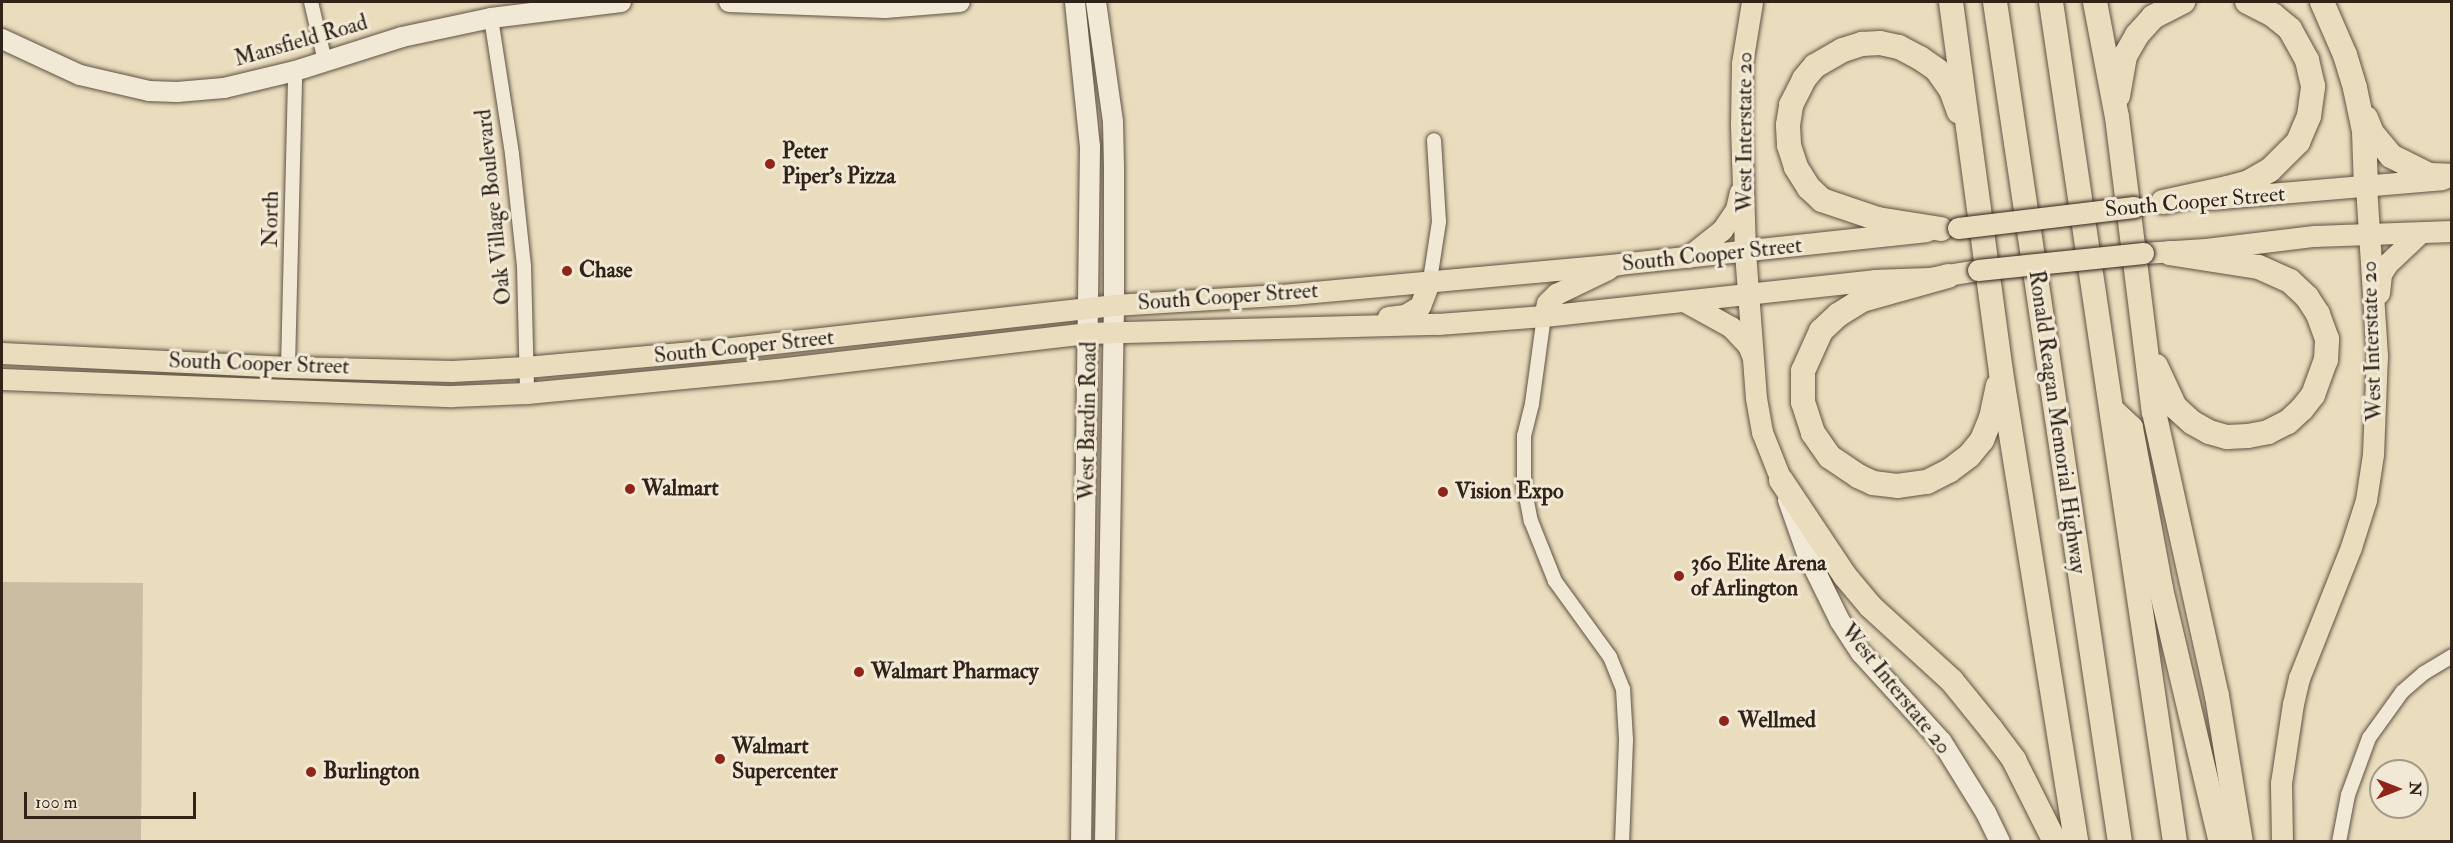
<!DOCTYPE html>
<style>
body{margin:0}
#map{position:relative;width:2453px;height:843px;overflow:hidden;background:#eaddbe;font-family:"IM FELL Double Pica",serif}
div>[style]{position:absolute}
.green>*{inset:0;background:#cbbda2}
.roads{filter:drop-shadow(0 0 2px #5f5243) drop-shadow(0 0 2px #5f5243)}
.street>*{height:14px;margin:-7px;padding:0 7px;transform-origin:7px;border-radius:7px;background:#f1e9d5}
.secondary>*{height:20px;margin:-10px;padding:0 10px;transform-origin:10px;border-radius:10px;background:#f1e9d5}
.primary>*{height:21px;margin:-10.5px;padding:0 10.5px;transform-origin:10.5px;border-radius:10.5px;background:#eaddbe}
.highway>*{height:24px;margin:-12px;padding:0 12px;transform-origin:12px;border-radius:12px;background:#eaddbe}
.bridges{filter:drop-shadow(0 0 2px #31231a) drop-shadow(0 0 2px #31231a)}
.primary-bridge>*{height:21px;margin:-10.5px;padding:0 10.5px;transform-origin:10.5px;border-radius:10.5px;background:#eaddbe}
.dots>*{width:16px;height:16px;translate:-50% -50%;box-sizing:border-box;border:3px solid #f1e9d5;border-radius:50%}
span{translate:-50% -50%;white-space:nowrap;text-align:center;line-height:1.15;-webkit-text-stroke:6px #f1e9d5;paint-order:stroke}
.street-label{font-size:22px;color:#31231a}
.poi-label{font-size:22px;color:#31231a;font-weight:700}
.left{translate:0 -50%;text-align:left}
.frame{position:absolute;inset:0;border:3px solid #31231a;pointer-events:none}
.north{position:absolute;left:2369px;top:759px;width:60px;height:60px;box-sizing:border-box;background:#f1e9d5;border:2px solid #a49a8a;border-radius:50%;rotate:90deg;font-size:16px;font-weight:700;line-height:24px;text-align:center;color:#31231a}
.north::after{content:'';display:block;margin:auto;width:21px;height:27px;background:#8f2418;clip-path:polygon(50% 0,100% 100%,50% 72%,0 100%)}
.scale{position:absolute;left:24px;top:792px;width:172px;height:27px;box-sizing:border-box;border:3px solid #31231a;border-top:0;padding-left:8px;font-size:18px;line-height:21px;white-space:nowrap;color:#31231a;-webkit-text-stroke:4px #f1e9d5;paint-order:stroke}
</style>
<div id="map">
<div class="green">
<div style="clip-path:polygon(2px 582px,143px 583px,141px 841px,2px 841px)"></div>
</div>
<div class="roads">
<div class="street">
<div style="left:311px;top:2px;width:61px;rotate:76.7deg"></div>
<div style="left:491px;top:18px;width:138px;rotate:81.2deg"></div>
<div style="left:512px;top:154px;width:113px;rotate:83.9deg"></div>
<div style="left:524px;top:266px;width:127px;rotate:88.6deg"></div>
<div style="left:1430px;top:280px;width:59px;rotate:-81.2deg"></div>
<div style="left:1439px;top:222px;width:82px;rotate:-93.5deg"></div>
<div style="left:1544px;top:316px;width:89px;rotate:97.8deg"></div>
<div style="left:1532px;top:404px;width:33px;rotate:104deg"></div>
<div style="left:1524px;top:436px;width:50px;rotate:90deg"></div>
<div style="left:1524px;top:486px;width:36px;rotate:79deg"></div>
<div style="left:1531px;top:521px;width:65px;rotate:68.2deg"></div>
<div style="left:1555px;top:581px;width:94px;rotate:54.1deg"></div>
<div style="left:1610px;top:657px;width:35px;rotate:68deg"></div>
<div style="left:1623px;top:689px;width:51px;rotate:86.6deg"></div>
<div style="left:1626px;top:740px;width:102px;rotate:92.2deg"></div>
<div style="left:288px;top:367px;width:296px;rotate:-88.6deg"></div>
<div style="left:2339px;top:842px;width:48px;rotate:-79.2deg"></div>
<div style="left:2348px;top:795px;width:61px;rotate:-69.8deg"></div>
<div style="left:2369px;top:738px;width:57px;rotate:-54.3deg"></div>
<div style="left:2402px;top:692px;width:29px;rotate:-41deg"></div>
<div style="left:2424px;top:673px;width:33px;rotate:-31deg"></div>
</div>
<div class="secondary">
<div style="left:729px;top:2px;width:156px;rotate:2.2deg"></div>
<div style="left:885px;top:8px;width:75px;rotate:-4.6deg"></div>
<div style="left:1075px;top:2px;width:145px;rotate:84.1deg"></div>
<div style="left:1090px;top:146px;width:696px;rotate:90.74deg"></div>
<div style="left:1096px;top:2px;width:121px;rotate:81.9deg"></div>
<div style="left:1113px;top:122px;width:43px;rotate:88.7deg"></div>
<div style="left:1114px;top:165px;width:140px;rotate:90deg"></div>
<div style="left:1114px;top:305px;width:537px;rotate:90.96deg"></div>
<div style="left:2px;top:39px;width:86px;rotate:24.8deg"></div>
<div style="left:80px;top:75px;width:71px;rotate:13.1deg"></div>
<div style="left:149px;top:91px;width:28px;rotate:2deg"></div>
<div style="left:177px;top:92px;width:47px;rotate:-4.9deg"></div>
<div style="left:224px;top:88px;width:73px;rotate:-13.5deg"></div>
<div style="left:295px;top:71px;width:112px;rotate:-17.6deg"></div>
<div style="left:402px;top:37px;width:91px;rotate:-12.1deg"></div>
<div style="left:491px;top:18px;width:131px;rotate:-7deg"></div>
<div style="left:1788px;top:500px;width:57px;rotate:70.6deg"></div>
<div style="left:1807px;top:554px;width:75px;rotate:63.8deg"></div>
<div style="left:1840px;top:621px;width:38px;rotate:57deg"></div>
<div style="left:1861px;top:653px;width:120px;rotate:47.7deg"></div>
<div style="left:1942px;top:742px;width:84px;rotate:58.2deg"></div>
<div style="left:1986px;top:813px;width:32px;rotate:64deg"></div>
</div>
<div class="primary">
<div style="left:1752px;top:2px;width:62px;rotate:99.3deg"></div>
<div style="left:1742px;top:63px;width:61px;rotate:90.9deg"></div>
<div style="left:1741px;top:124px;width:128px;rotate:88.2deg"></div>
<div style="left:1745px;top:252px;width:146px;rotate:85.7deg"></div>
<div style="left:1756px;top:398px;width:35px;rotate:80deg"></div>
<div style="left:1762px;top:432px;width:52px;rotate:68.4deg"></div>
<div style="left:2210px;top:199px;width:233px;rotate:-4.9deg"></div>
<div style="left:2143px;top:253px;width:63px;rotate:-3.6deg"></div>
<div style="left:2206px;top:249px;width:109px;rotate:-6.9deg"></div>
<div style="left:2314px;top:236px;width:138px;rotate:-2.1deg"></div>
<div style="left:1688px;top:257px;width:43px;rotate:-38.5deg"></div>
<div style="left:1722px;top:230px;width:25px;rotate:-56deg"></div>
<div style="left:1736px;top:209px;width:17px;rotate:-77deg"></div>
<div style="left:2379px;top:293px;width:19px;rotate:-84deg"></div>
<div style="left:2381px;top:274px;width:13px;rotate:-58deg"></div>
<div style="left:2388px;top:263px;width:44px;rotate:-43.2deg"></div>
<div style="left:1684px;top:301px;width:54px;rotate:29deg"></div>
<div style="left:1731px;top:327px;width:25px;rotate:47deg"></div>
<div style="left:1748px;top:345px;width:11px;rotate:68deg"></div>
<div style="left:1544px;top:316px;width:13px;rotate:-77deg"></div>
<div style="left:1547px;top:303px;width:13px;rotate:-45deg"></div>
<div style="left:1556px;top:294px;width:58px;rotate:-25.7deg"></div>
<div style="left:1388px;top:317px;width:17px;rotate:-7deg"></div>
<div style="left:1405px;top:315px;width:17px;rotate:-31deg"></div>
<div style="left:1420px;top:306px;width:28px;rotate:-69deg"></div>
<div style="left:2px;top:353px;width:286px;rotate:2.8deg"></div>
<div style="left:288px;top:367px;width:164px;rotate:1.4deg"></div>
<div style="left:452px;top:371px;width:74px;rotate:-3.1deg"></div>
<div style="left:526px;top:367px;width:197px;rotate:-5.2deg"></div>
<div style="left:722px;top:349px;width:394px;rotate:-6.4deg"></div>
<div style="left:1114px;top:305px;width:178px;rotate:-3.5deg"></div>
<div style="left:1292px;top:294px;width:328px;rotate:-5.2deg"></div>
<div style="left:1619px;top:264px;width:309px;rotate:-6.1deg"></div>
<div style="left:2px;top:379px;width:450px;rotate:2.2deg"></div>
<div style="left:452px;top:396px;width:75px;rotate:-2.3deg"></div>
<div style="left:527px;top:393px;width:251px;rotate:-5.5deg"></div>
<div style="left:777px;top:369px;width:312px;rotate:-6.6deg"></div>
<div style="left:1087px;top:333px;width:351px;rotate:-1.5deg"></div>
<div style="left:1438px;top:324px;width:106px;rotate:-4.3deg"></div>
<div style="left:1544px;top:316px;width:332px;rotate:-6.2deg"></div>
<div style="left:1874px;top:280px;width:55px;rotate:-2.1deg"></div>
<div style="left:1929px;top:278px;width:50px;rotate:-9.3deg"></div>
<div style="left:2282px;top:842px;width:59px;rotate:-91deg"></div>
<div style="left:2281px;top:783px;width:80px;rotate:-81.4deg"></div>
<div style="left:2293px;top:704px;width:27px;rotate:-77deg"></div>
<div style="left:2299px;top:678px;width:141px;rotate:-68.3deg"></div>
<div style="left:2351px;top:547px;width:49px;rotate:-72.3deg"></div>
<div style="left:2366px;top:500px;width:47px;rotate:-81.3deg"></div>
<div style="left:2373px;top:454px;width:98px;rotate:-87.7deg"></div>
<div style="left:2377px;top:356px;width:169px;rotate:-93.7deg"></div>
</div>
<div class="highway">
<div style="left:1951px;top:2px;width:373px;rotate:82.3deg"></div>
<div style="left:2001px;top:372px;width:476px;rotate:80.9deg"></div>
<div style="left:1995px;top:2px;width:849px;rotate:81.54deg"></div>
<div style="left:2051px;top:2px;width:849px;rotate:81.6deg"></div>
<div style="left:2095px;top:2px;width:117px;rotate:79.2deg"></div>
<div style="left:2117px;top:117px;width:297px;rotate:82.9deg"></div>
<div style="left:2154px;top:412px;width:291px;rotate:77.5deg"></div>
<div style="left:2217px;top:696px;width:148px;rotate:80.7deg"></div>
<div style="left:2322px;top:2px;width:58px;rotate:66.5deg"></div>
<div style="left:2345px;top:55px;width:34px;rotate:73deg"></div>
<div style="left:2355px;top:88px;width:44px;rotate:78.2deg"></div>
<div style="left:2364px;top:131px;width:56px;rotate:88deg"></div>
<div style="left:2118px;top:96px;width:41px;rotate:-80.1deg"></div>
<div style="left:2125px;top:56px;width:24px;rotate:-60deg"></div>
<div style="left:2137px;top:35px;width:24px;rotate:-48deg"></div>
<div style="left:2153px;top:17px;width:34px;rotate:-27deg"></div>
<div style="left:2366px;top:118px;width:16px;rotate:68deg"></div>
<div style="left:2372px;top:133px;width:30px;rotate:50deg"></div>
<div style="left:2391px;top:156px;width:42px;rotate:26.6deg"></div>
<div style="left:2429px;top:175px;width:23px;rotate:2deg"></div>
<div style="left:2163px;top:202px;width:66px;rotate:-12.3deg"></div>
<div style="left:2227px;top:188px;width:23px;rotate:-15deg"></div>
<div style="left:2249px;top:182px;width:24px;rotate:-30deg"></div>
<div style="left:2270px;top:170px;width:40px;rotate:-45deg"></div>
<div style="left:2298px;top:142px;width:28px;rotate:-67deg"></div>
<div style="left:2309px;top:116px;width:30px;rotate:-82deg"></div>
<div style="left:2313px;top:86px;width:27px;rotate:-103deg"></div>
<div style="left:2307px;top:60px;width:35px;rotate:-119deg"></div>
<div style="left:2290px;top:29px;width:22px;rotate:-141deg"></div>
<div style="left:2273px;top:15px;width:29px;rotate:-153deg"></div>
<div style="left:1941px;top:229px;width:64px;rotate:-171deg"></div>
<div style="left:1878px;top:219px;width:59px;rotate:-161.3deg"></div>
<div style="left:1822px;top:200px;width:18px;rotate:-137deg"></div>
<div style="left:1809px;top:188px;width:25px;rotate:-122deg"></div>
<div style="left:1796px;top:167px;width:23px;rotate:-108deg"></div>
<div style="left:1789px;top:145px;width:20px;rotate:-93deg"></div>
<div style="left:1788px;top:125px;width:20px;rotate:-81deg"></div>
<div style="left:1791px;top:105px;width:29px;rotate:-63deg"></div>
<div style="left:1804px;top:79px;width:17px;rotate:-50deg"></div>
<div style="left:1815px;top:66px;width:32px;rotate:-30deg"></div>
<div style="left:1843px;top:50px;width:20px;rotate:-18deg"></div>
<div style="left:1862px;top:44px;width:18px;rotate:-3deg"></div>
<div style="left:1880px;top:43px;width:19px;rotate:12deg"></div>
<div style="left:1899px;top:47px;width:24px;rotate:28deg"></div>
<div style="left:1920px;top:58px;width:21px;rotate:35deg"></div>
<div style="left:1937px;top:70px;width:24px;rotate:55deg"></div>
<div style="left:1951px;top:90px;width:23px;rotate:70deg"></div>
<div style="left:1948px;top:276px;width:89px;rotate:164.4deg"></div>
<div style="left:1862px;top:300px;width:28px;rotate:148deg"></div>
<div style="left:1838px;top:315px;width:23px;rotate:137deg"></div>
<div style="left:1821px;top:331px;width:44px;rotate:114.2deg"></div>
<div style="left:1803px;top:371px;width:31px;rotate:90deg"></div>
<div style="left:1803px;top:402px;width:33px;rotate:72deg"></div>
<div style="left:1813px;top:433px;width:29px;rotate:55deg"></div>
<div style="left:1830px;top:457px;width:34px;rotate:34deg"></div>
<div style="left:1858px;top:476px;width:17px;rotate:25deg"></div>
<div style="left:1873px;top:483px;width:24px;rotate:7deg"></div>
<div style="left:1897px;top:486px;width:30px;rotate:-8deg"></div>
<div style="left:1927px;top:482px;width:25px;rotate:-27deg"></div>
<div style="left:1949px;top:471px;width:25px;rotate:-37deg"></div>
<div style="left:1969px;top:456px;width:21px;rotate:-51deg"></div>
<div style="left:1982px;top:440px;width:24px;rotate:-68deg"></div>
<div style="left:1991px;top:418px;width:33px;rotate:-78deg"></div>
<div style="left:2156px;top:366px;width:45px;rotate:65.1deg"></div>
<div style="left:2175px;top:407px;width:24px;rotate:42deg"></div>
<div style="left:2193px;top:423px;width:18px;rotate:29deg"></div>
<div style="left:2209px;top:432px;width:19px;rotate:16deg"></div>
<div style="left:2227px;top:437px;width:21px;rotate:-3deg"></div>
<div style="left:2248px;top:436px;width:20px;rotate:-11deg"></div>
<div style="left:2268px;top:432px;width:22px;rotate:-27deg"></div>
<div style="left:2288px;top:422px;width:19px;rotate:-43deg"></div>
<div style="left:2302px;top:409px;width:18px;rotate:-52deg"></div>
<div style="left:2313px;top:395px;width:37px;rotate:-70deg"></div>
<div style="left:2326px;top:360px;width:21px;rotate:-87deg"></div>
<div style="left:2327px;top:339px;width:27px;rotate:-110deg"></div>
<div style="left:2318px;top:314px;width:20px;rotate:-123deg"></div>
<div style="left:2307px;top:297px;width:23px;rotate:-137deg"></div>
<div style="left:2290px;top:281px;width:35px;rotate:-156deg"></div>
<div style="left:2258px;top:267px;width:89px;rotate:-171deg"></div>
<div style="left:2112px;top:410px;width:26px;rotate:43deg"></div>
<div style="left:2131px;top:428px;width:164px;rotate:79.4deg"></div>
<div style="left:2161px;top:589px;width:260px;rotate:76.7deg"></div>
<div style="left:1781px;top:480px;width:115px;rotate:56.3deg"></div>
<div style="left:1845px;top:576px;width:39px;rotate:50deg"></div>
<div style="left:1870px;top:606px;width:111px;rotate:42.4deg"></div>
<div style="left:1952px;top:681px;width:62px;rotate:50.9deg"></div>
<div style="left:1991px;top:729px;width:39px;rotate:53deg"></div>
<div style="left:2014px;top:760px;width:92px;rotate:63.4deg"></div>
</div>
</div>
<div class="bridges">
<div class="primary-bridge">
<div style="left:1958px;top:228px;width:177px;rotate:-6.8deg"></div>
<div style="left:1978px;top:270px;width:166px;rotate:-5.9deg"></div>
</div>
</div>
<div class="dots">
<div style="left:770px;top:164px;background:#8f2418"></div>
<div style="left:567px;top:271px;background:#8f2418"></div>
<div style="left:630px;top:489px;background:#8f2418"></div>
<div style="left:1443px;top:492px;background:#8f2418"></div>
<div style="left:1679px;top:576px;background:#8f2418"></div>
<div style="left:859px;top:672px;background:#8f2418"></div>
<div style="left:1724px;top:721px;background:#8f2418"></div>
<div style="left:720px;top:759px;background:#8f2418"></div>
<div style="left:311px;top:772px;background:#8f2418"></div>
</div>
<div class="street-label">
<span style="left:301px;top:41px;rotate:-16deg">Mansfield Road</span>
<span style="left:1745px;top:132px;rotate:-90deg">West Interstate 20</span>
<span style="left:2195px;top:202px;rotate:-5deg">South Cooper Street</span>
<span style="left:494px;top:207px;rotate:-96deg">Oak Village Boulevard</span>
<span style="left:271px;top:219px;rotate:-89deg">North</span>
<span style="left:1712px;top:255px;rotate:-6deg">South Cooper Street</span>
<span style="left:1228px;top:297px;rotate:-4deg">South Cooper Street</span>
<span style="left:2372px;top:341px;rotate:-92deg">West Interstate 20</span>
<span style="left:744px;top:347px;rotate:-6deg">South Cooper Street</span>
<span style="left:259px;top:364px;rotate:2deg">South Cooper Street</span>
<span style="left:1088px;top:421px;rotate:-89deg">West Bardin Road</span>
<span style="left:2057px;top:422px;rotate:82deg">Ronald Reagan Memorial Highway</span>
<span style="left:1896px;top:689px;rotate:51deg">West Interstate 20</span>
</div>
<div class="poi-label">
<span class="left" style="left:782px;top:164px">Peter<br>Piper's Pizza</span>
<span class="left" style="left:579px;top:271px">Chase</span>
<span class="left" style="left:642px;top:489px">Walmart</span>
<span class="left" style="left:1455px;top:492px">Vision Expo</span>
<span class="left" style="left:1691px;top:576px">360 Elite Arena<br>of Arlington</span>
<span class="left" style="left:871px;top:672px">Walmart Pharmacy</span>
<span class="left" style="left:1738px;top:721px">Wellmed</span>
<span class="left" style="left:732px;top:759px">Walmart<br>Supercenter</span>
<span class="left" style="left:323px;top:772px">Burlington</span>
</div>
<div class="frame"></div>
<div class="north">N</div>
<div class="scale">100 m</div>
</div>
